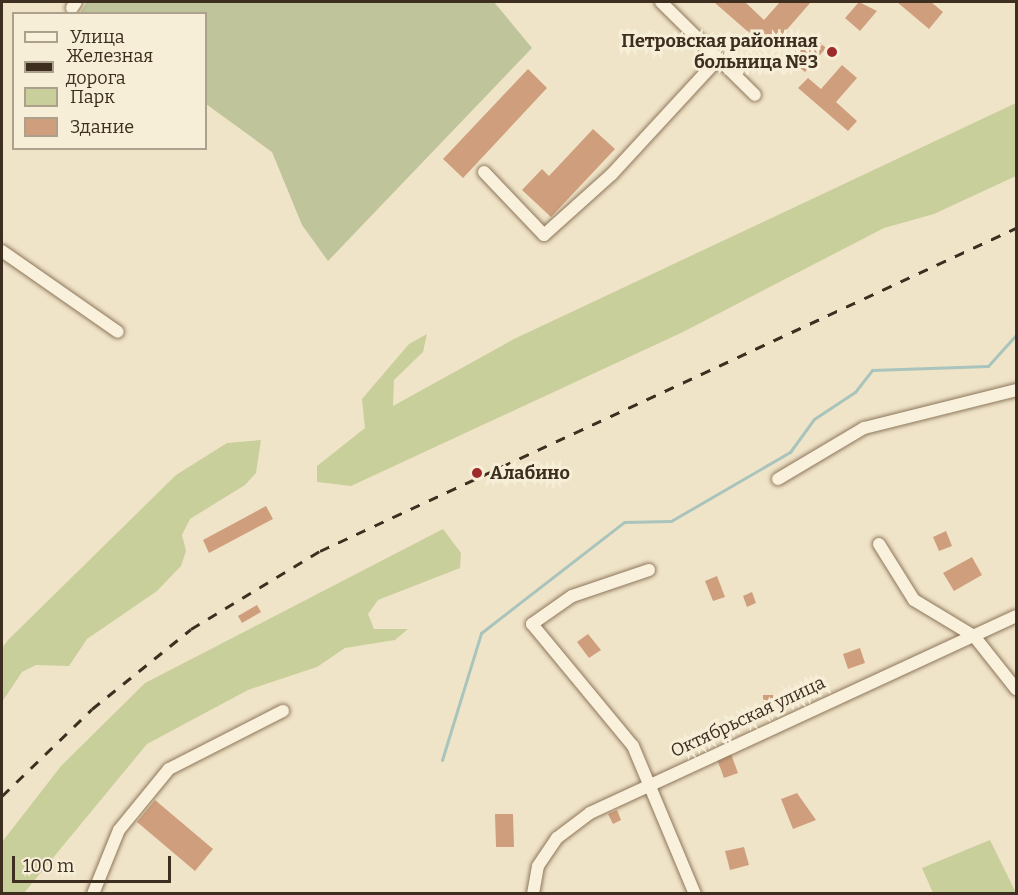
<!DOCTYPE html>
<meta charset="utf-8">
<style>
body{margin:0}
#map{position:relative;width:1018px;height:895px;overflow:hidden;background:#f0e4c8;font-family:Bitter,serif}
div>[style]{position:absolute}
.green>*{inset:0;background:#c9cf9b}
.cemetery>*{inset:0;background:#bfc49a}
.stream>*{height:3px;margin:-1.5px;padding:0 1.5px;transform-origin:1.5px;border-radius:1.5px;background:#a9c4bc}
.building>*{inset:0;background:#cf9f7d}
.roads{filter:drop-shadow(0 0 2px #8d765c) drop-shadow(0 0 2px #8d765c)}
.minor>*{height:12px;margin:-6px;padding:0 6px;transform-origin:6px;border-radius:6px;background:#faf1dc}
.rail>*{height:3px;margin-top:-1.5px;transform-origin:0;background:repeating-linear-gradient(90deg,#3d2e20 0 10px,transparent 0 20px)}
.dots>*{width:16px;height:16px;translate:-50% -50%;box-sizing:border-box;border:3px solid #f7eed8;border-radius:50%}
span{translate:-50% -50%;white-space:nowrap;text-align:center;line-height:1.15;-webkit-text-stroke:6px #f7eed8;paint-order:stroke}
.poi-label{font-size:18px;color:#3d2e20;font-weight:700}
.right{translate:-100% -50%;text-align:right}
.left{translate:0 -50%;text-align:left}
.street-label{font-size:18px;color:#3d2e20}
.frame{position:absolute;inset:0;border:3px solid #3d2e20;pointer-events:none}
.legend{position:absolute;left:12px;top:12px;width:195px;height:138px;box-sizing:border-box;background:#f7eed8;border:2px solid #ada18e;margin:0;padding:8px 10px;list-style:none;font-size:18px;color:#3d2e20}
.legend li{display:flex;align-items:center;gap:12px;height:30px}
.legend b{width:30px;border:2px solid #ada18e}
.scale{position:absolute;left:12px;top:856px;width:159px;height:27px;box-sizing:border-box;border:3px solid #3d2e20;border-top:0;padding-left:8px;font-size:18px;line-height:21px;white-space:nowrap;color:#3d2e20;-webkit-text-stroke:4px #f7eed8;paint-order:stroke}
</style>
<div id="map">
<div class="green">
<div style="clip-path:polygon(1016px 103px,1016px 176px,934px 214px,884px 228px,683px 332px,351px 486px,317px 482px,317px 466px,365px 428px,362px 399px,409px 344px,427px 334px,423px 352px,394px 380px,393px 406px,514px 339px)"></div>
<div style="clip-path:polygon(261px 440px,256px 473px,245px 485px,190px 519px,182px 535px,186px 551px,181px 566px,157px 591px,87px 639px,69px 666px,36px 665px,22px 672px,2px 702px,2px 648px,8px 640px,176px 475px,227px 443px)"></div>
<div style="clip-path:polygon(443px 529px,461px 553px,460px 568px,378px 600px,368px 614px,374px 629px,408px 629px,395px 640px,345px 648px,317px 667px,248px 690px,147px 744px,24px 893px,2px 893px,2px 842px,61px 766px,145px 683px)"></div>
<div style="clip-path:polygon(990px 840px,1016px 893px,933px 893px,922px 868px)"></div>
</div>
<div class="cemetery">
<div style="clip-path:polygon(87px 2px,494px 2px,532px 48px,328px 261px,302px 225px,272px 152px,206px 104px,206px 14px,80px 13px)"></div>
</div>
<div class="stream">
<div style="left:442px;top:760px;width:133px;rotate:-72.9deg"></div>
<div style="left:481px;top:633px;width:181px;rotate:-37.8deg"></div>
<div style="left:624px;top:522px;width:47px;rotate:-1.2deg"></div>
<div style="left:671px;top:521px;width:138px;rotate:-30.1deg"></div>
<div style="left:790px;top:452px;width:41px;rotate:-54deg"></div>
<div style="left:814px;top:419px;width:49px;rotate:-33.4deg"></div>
<div style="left:855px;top:392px;width:28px;rotate:-52deg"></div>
<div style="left:872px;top:370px;width:116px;rotate:-2deg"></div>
<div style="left:988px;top:366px;width:42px;rotate:-47.9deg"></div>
</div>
<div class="building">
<div style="clip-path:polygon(780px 2px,811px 2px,769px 50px,715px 3px,745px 2px,764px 20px)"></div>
<div style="clip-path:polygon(859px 2px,877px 11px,860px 31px,845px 18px)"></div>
<div style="clip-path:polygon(897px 2px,931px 2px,943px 12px,929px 29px)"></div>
<div style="clip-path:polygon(810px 34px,826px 48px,805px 72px,788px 58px)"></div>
<div style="clip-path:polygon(842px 65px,857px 78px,836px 102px,857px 121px,848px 131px,798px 88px,808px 78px,821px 89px)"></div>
<div style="clip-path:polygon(528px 69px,547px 88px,463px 178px,443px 159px)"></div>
<div style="clip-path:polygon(593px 129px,615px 149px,551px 217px,522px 190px,542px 169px,549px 176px)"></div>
<div style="clip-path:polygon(266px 506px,273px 519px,209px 553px,203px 540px)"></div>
<div style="clip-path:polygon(946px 531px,952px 546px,939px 551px,933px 537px)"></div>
<div style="clip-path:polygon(972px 557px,982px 575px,954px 591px,943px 573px)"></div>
<div style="clip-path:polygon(717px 576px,725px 597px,713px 601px,705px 581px)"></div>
<div style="clip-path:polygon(752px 592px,756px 603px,747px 607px,743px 596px)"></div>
<div style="clip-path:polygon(257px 605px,261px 612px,242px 623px,238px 616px)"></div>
<div style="clip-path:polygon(588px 634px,601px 650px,589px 658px,577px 642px)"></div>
<div style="clip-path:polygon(860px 648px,865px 663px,848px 669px,843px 654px)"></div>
<div style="clip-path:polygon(763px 695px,773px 695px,773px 712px,763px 713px)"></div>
<div style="clip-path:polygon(731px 754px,738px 773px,724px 778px,717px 759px)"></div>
<div style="clip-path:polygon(797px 793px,816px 820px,793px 829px,781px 799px)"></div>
<div style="clip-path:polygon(155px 800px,213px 849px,195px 871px,137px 822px)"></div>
<div style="clip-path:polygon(617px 810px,621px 820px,613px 824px,608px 814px)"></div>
<div style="clip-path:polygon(495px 814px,513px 814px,514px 847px,496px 847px)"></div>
<div style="clip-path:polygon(744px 847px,749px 865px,730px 870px,725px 851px)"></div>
</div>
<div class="roads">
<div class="minor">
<div style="left:661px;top:2px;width:132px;rotate:44.7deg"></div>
<div style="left:72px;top:8px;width:7px;rotate:-56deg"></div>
<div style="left:484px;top:172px;width:87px;rotate:46.4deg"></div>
<div style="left:544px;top:235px;width:91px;rotate:-41.9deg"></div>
<div style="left:612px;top:174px;width:156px;rotate:-47.3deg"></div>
<div style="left:2px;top:251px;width:141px;rotate:34.9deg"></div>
<div style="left:778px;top:479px;width:100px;rotate:-30.7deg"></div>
<div style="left:864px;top:428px;width:157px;rotate:-14deg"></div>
<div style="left:879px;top:544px;width:66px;rotate:58deg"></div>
<div style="left:914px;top:600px;width:70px;rotate:31deg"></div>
<div style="left:974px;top:636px;width:68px;rotate:51.6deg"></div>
<div style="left:649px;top:570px;width:81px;rotate:161.3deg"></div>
<div style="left:572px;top:596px;width:49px;rotate:145deg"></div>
<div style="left:532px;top:624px;width:158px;rotate:50.4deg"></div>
<div style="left:633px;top:746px;width:160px;rotate:67.3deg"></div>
<div style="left:93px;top:894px;width:69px;rotate:-67.9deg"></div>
<div style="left:119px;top:830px;width:79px;rotate:-50.7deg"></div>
<div style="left:169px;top:769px;width:128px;rotate:-27deg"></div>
<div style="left:533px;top:894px;width:28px;rotate:-80deg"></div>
<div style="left:538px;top:866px;width:34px;rotate:-56deg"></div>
<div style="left:557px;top:838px;width:41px;rotate:-37.1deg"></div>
<div style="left:590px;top:813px;width:469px;rotate:-24.8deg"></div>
</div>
</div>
<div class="rail">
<div style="left:2px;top:796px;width:125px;rotate:-44deg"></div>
<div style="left:92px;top:709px;width:127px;rotate:-38.9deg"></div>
<div style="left:191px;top:629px;width:151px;rotate:-31.2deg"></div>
<div style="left:320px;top:551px;width:767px;rotate:-24.9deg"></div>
</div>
<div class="dots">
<div style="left:832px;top:52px;background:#9e2a2b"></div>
<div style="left:477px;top:473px;background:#9e2a2b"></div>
</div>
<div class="poi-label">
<span class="right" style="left:818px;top:52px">Петровская районная<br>больница №3</span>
<span class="left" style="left:490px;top:473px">Алабино</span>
</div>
<div class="street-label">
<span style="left:748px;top:717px;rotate:-25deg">Октябрьская улица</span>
</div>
<div class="frame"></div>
<ul class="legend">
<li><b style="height:8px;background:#faf1dc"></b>Улица</li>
<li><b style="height:8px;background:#3d2e20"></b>Железная дорога</li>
<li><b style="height:16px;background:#c9cf9b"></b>Парк</li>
<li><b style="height:16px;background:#cf9f7d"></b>Здание</li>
</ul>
<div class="scale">100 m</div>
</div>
